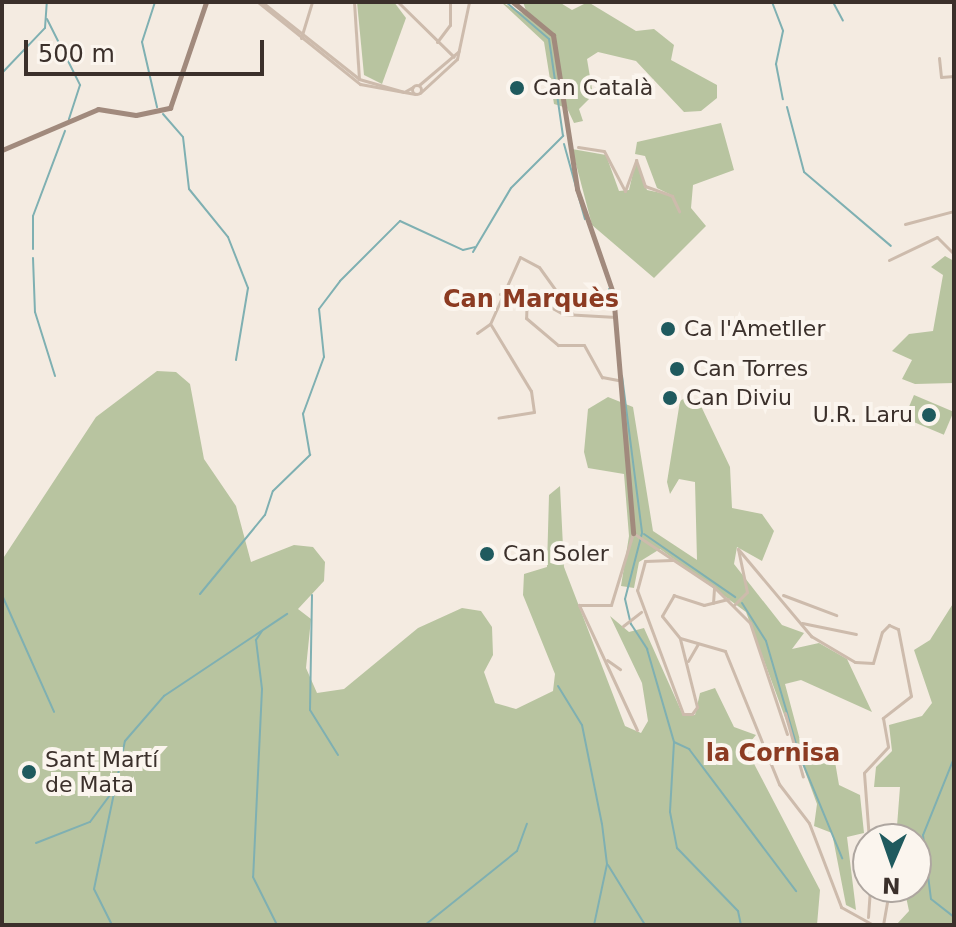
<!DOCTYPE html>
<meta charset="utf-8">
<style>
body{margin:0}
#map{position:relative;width:956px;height:927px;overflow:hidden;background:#f4ebe1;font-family:"DejaVu Sans",sans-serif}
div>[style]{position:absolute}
.green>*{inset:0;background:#b8c4a0;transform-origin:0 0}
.stream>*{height:2px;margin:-1px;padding:0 1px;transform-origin:1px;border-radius:1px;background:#7fb0b2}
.street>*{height:3px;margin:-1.5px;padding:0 1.5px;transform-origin:1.5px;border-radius:1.5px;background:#cdbbac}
.street>.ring{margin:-1.5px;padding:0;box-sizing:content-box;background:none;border:3px solid #cdbbac;border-radius:50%}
.secondary>*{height:5px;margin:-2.5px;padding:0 2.5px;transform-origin:2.5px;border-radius:2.5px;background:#a18a7d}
.dots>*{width:22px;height:22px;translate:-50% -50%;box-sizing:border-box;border:4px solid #fbf5ee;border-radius:50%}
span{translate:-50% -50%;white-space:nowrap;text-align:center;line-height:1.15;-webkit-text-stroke:8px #fbf5ee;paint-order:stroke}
.poi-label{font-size:22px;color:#3b302b}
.left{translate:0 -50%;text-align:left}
.right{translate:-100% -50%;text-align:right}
.neighbourhood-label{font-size:24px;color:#8c3b22;font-weight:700}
.frame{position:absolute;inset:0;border:4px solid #3b302b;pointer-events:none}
.north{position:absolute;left:852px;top:823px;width:80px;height:80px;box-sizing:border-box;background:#fbf5ee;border:2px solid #aea6a0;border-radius:50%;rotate:182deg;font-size:22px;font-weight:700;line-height:32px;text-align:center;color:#3b302b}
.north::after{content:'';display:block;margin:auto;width:28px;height:36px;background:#1f5a5e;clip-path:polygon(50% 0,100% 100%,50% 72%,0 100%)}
.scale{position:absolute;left:24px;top:40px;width:240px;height:36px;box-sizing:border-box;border:4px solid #3b302b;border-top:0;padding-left:10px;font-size:24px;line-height:28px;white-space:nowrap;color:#3b302b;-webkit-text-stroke:6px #fbf5ee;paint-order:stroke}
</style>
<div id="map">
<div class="green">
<div style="clip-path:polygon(357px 2px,394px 2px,406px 18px,382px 84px,364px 75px)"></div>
<div style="clip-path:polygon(501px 2px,528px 16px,523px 2px,559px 2px,572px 10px,588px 2px,636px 31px,654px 29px,674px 45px,671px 60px,717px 85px,717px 98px,701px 111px,684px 112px,636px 61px,598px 52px,587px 59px,593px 95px,579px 109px,583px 121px,574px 123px,567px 108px,554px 104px,544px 42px)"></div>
<div style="clip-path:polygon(721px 123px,734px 170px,693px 185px,691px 208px,706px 226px,654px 278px,592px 225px,572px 149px,606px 155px,619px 191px,629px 190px,636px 160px,647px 190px,671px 195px,657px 188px,645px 156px,635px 154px,637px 142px)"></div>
<div style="clip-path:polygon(945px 256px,954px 261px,954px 383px,915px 384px,902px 379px,912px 360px,892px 351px,909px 334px,933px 331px,943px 275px,931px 267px)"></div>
<div style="clip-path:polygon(157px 371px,176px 372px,190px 384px,204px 459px,236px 506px,251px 562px,294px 545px,313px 547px,325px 562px,324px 581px,298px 609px,311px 619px,306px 668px,317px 693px,344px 689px,418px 628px,462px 608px,481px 611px,492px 627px,493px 655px,484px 672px,495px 703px,516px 709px,553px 691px,555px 674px,523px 595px,524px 574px,547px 567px,549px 495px,560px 486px,564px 567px,625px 726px,641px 733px,648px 721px,642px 683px,610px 616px,629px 632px,644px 628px,683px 715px,695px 715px,700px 693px,715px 688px,734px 727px,756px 735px,746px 747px,751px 758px,820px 890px,817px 925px,2px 925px,2px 560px,96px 417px)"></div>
<div style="left:914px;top:395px;width:43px;height:25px;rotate:23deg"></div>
<div style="clip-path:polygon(608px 397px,633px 407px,653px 531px,697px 560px,695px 482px,679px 479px,670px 494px,667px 482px,680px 401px,688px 396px,701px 406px,730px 467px,732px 508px,762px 514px,774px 531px,762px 561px,737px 547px,734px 564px,782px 625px,804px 633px,792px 649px,819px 643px,847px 659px,872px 712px,801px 680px,785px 684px,801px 744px,834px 756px,839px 785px,860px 795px,864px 833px,847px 837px,856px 910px,846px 905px,832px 833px,814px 826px,817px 804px,746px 612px,660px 549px,639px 562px,634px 588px,621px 586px,629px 536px,624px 474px,588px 468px,584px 452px,588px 409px)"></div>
<div style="clip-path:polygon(954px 602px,954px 925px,896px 925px,909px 911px,904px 887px,916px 887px,916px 839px,896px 839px,900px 787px,874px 787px,876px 767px,892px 751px,889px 725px,922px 716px,932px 703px,914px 650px,930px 640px)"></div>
</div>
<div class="stream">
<div style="left:155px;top:2px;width:42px;rotate:108deg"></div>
<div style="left:142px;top:42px;width:67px;rotate:77deg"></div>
<div style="left:772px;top:2px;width:31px;rotate:69deg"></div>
<div style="left:783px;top:31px;width:34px;rotate:102deg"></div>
<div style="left:776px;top:64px;width:36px;rotate:79deg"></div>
<div style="left:833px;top:2px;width:21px;rotate:62deg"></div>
<div style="left:47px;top:19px;width:74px;rotate:63.4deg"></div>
<div style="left:80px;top:85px;width:36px;rotate:108deg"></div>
<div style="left:2px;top:73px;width:62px;rotate:-46.3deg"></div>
<div style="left:45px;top:28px;width:26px;rotate:-86deg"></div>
<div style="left:787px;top:107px;width:67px;rotate:75.3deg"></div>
<div style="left:804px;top:172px;width:114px;rotate:40.4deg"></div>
<div style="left:163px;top:114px;width:30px;rotate:49deg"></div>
<div style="left:183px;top:137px;width:52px;rotate:83.4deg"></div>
<div style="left:189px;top:189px;width:62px;rotate:50.9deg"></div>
<div style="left:228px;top:237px;width:55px;rotate:68.6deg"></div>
<div style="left:248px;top:288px;width:73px;rotate:99.5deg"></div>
<div style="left:564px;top:144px;width:78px;rotate:74.4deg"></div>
<div style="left:33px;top:249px;width:33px;rotate:-90deg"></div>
<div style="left:33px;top:216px;width:91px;rotate:-69.4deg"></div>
<div style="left:473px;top:252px;width:74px;rotate:-59.3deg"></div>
<div style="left:511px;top:188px;width:74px;rotate:-45deg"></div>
<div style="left:563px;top:136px;width:98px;rotate:-98.2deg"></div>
<div style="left:549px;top:39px;width:57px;rotate:-139.3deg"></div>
<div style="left:33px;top:258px;width:54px;rotate:87.9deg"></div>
<div style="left:35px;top:312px;width:67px;rotate:72.6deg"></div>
<div style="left:609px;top:289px;width:14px;rotate:82deg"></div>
<div style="left:622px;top:376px;width:158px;rotate:82.7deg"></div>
<div style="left:642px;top:533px;width:68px;rotate:104.4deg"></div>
<div style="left:625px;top:599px;width:26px;rotate:77deg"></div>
<div style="left:631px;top:624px;width:30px;rotate:57deg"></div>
<div style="left:647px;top:649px;width:97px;rotate:73.8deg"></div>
<div style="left:674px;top:742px;width:17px;rotate:25deg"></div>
<div style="left:689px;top:749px;width:178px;rotate:53deg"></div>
<div style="left:644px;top:534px;width:111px;rotate:34.7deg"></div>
<div style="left:200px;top:594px;width:102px;rotate:-50.6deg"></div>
<div style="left:265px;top:515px;width:25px;rotate:-72deg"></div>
<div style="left:273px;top:491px;width:52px;rotate:-44.2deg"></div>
<div style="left:310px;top:455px;width:42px;rotate:-99.7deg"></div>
<div style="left:303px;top:414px;width:61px;rotate:-69.8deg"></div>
<div style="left:324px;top:357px;width:48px;rotate:-95.9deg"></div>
<div style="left:319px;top:309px;width:35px;rotate:-53deg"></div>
<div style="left:340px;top:281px;width:85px;rotate:-45deg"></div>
<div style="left:400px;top:221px;width:69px;rotate:24.7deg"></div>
<div style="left:463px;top:250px;width:12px;rotate:-14deg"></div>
<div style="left:2px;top:595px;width:128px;rotate:66deg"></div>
<div style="left:312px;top:595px;width:115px;rotate:91deg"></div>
<div style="left:310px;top:710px;width:53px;rotate:58.1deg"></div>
<div style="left:742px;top:603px;width:45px;rotate:57.7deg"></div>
<div style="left:766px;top:641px;width:118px;rotate:73.7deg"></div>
<div style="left:799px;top:754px;width:113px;rotate:67.5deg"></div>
<div style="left:262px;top:631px;width:11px;rotate:124deg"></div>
<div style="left:256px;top:640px;width:49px;rotate:83deg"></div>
<div style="left:262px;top:689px;width:188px;rotate:92.7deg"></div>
<div style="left:253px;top:877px;width:54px;rotate:63.4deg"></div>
<div style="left:558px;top:686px;width:46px;rotate:58.4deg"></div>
<div style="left:582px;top:725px;width:101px;rotate:78.6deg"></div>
<div style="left:602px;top:824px;width:40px;rotate:82.9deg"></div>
<div style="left:607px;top:864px;width:62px;rotate:102deg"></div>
<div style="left:674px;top:742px;width:70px;rotate:93.3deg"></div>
<div style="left:670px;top:812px;width:37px;rotate:79deg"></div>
<div style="left:677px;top:848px;width:88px;rotate:45.9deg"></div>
<div style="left:738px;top:911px;width:14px;rotate:78deg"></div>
<div style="left:954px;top:758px;width:83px;rotate:111.9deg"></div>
<div style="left:923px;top:835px;width:64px;rotate:82.9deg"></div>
<div style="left:931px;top:899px;width:29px;rotate:38deg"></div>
<div style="left:36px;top:843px;width:58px;rotate:-21.3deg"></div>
<div style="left:90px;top:822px;width:44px;rotate:-53.4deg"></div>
<div style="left:608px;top:865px;width:70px;rotate:58.3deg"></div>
<div style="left:112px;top:925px;width:40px;rotate:-116.6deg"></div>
<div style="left:94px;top:889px;width:151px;rotate:-78.2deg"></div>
<div style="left:125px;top:741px;width:60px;rotate:-49.1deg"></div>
<div style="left:164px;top:696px;width:148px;rotate:-33.7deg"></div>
<div style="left:425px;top:925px;width:118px;rotate:-38.8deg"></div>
<div style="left:517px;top:851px;width:29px;rotate:-70deg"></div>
</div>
<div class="street">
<div style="left:258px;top:2px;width:131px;rotate:38.8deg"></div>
<div style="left:360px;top:84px;width:56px;rotate:10.3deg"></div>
<div style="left:262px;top:2px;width:124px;rotate:38.4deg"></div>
<div style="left:359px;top:79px;width:47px;rotate:16.1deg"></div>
<div style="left:404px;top:92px;width:10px;rotate:-29deg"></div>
<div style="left:354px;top:2px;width:77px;rotate:86.3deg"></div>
<div style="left:398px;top:2px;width:78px;rotate:44.5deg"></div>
<div style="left:301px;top:38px;width:38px;rotate:-73deg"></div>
<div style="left:437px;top:42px;width:21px;rotate:-53deg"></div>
<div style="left:450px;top:25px;width:23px;rotate:-90deg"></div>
<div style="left:939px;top:58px;width:19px;rotate:84deg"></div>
<div style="left:941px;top:77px;width:13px;rotate:-4deg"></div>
<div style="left:419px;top:85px;width:52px;rotate:-40.4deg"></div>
<div class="ring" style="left:412.5px;top:85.5px;width:6px;height:6px"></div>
<div style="left:420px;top:93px;width:50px;rotate:-42.6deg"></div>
<div style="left:457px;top:59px;width:58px;rotate:-78.1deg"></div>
<div style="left:578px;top:147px;width:26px;rotate:9deg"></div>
<div style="left:604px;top:151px;width:45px;rotate:62.3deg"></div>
<div style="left:625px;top:191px;width:33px;rotate:-70deg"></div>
<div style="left:636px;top:160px;width:28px;rotate:71deg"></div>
<div style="left:645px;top:186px;width:29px;rotate:20deg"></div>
<div style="left:672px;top:196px;width:17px;rotate:65deg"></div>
<div style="left:905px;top:224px;width:51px;rotate:-14.9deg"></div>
<div style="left:889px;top:260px;width:53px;rotate:-25.6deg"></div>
<div style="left:937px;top:237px;width:24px;rotate:45deg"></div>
<div style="left:527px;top:293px;width:25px;rotate:92deg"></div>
<div style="left:526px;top:318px;width:42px;rotate:40.2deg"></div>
<div style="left:558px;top:345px;width:26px"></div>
<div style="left:584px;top:345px;width:37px;rotate:61deg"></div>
<div style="left:602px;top:377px;width:16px;rotate:11deg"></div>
<div style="left:500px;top:294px;width:19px;rotate:-16deg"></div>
<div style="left:518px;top:289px;width:51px;rotate:29.1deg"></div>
<div style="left:563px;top:314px;width:53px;rotate:3.2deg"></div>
<div style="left:491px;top:325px;width:77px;rotate:58.8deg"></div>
<div style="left:531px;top:391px;width:21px;rotate:82deg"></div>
<div style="left:534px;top:412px;width:36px;rotate:171deg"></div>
<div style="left:477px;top:333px;width:16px;rotate:-35deg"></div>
<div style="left:490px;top:324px;width:73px;rotate:-65.9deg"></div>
<div style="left:520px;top:257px;width:21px;rotate:28deg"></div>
<div style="left:539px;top:267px;width:57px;rotate:54.3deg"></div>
<div style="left:672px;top:560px;width:27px;rotate:178deg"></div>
<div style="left:645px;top:561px;width:30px;rotate:105deg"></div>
<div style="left:637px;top:590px;width:132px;rotate:69.6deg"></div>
<div style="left:683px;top:714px;width:9px"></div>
<div style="left:692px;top:714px;width:9px;rotate:-54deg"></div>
<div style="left:697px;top:707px;width:70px;rotate:-104deg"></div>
<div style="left:783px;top:595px;width:57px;rotate:20.7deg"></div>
<div style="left:728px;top:599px;width:25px;rotate:166deg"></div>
<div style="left:704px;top:605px;width:32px;rotate:-162deg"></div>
<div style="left:674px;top:595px;width:24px;rotate:120deg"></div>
<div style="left:662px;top:616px;width:28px;rotate:51deg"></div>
<div style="left:680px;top:638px;width:47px;rotate:16.1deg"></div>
<div style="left:725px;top:651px;width:144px;rotate:67.9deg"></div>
<div style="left:779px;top:784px;width:49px;rotate:52.4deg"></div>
<div style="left:809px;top:823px;width:90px;rotate:69.1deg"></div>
<div style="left:841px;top:907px;width:37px;rotate:29deg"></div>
<div style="left:713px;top:603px;width:15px;rotate:-86deg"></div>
<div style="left:734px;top:605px;width:18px;rotate:-45deg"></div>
<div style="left:747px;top:592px;width:44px;rotate:-101.8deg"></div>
<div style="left:738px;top:549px;width:114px;rotate:50deg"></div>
<div style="left:811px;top:636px;width:51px;rotate:30.6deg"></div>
<div style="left:855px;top:662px;width:18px;rotate:3deg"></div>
<div style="left:873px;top:663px;width:32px;rotate:-74deg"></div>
<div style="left:882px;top:632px;width:10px;rotate:-45deg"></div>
<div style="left:889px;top:625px;width:10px;rotate:24deg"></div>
<div style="left:898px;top:629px;width:68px;rotate:79deg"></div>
<div style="left:911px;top:696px;width:36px;rotate:142deg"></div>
<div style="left:883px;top:718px;width:29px;rotate:80deg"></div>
<div style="left:888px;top:747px;width:35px;rotate:133deg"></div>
<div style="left:864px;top:773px;width:66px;rotate:85.7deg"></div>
<div style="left:802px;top:623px;width:55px;rotate:11.5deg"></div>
<div style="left:623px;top:626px;width:23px;rotate:-38deg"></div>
<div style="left:607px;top:660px;width:16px;rotate:35deg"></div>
<div style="left:688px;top:661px;width:20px;rotate:-60deg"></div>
<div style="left:785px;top:713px;width:66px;rotate:74.3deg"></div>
<div style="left:637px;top:730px;width:138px;rotate:-114.9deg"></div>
<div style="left:579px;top:605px;width:32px"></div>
<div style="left:611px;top:605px;width:75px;rotate:-73deg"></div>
<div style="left:633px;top:533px;width:97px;rotate:33.7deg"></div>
<div style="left:714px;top:587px;width:51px;rotate:45deg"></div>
<div style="left:750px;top:623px;width:117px;rotate:71.6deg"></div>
<div style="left:868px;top:917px;width:30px;rotate:-86deg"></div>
<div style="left:883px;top:925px;width:39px;rotate:-80deg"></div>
</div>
<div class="secondary">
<div style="left:513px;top:2px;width:52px;rotate:39.5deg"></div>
<div style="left:553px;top:35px;width:156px;rotate:81.1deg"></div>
<div style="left:577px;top:189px;width:110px;rotate:70.9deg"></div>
<div style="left:613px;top:293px;width:241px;rotate:85.2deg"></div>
<div style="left:2px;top:150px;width:104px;rotate:-23.1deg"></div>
<div style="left:98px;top:109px;width:38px;rotate:9deg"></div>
<div style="left:136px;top:115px;width:35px;rotate:-12deg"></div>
<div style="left:170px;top:108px;width:112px;rotate:-71.2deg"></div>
</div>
<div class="dots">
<div style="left:517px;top:88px;background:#1f5a5e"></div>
<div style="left:668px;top:329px;background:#1f5a5e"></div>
<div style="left:677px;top:369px;background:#1f5a5e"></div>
<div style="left:670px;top:398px;background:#1f5a5e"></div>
<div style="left:929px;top:415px;background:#1f5a5e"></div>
<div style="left:487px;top:554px;background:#1f5a5e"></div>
<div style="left:29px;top:772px;background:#1f5a5e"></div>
</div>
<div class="poi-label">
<span class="left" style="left:533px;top:88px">Can Català</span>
<span class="left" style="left:684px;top:329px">Ca l'Ametller</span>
<span class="left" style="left:693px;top:369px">Can Torres</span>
<span class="left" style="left:686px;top:398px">Can Diviu</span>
<span class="right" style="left:913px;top:415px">U.R. Laru</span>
<span class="left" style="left:503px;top:554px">Can Soler</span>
<span class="left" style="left:45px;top:772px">Sant Martí<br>de Mata</span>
</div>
<div class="neighbourhood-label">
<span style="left:531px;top:300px">Can Marquès</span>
<span style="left:773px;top:754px">la Cornisa</span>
</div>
<div class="frame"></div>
<div class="north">N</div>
<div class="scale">500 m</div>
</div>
